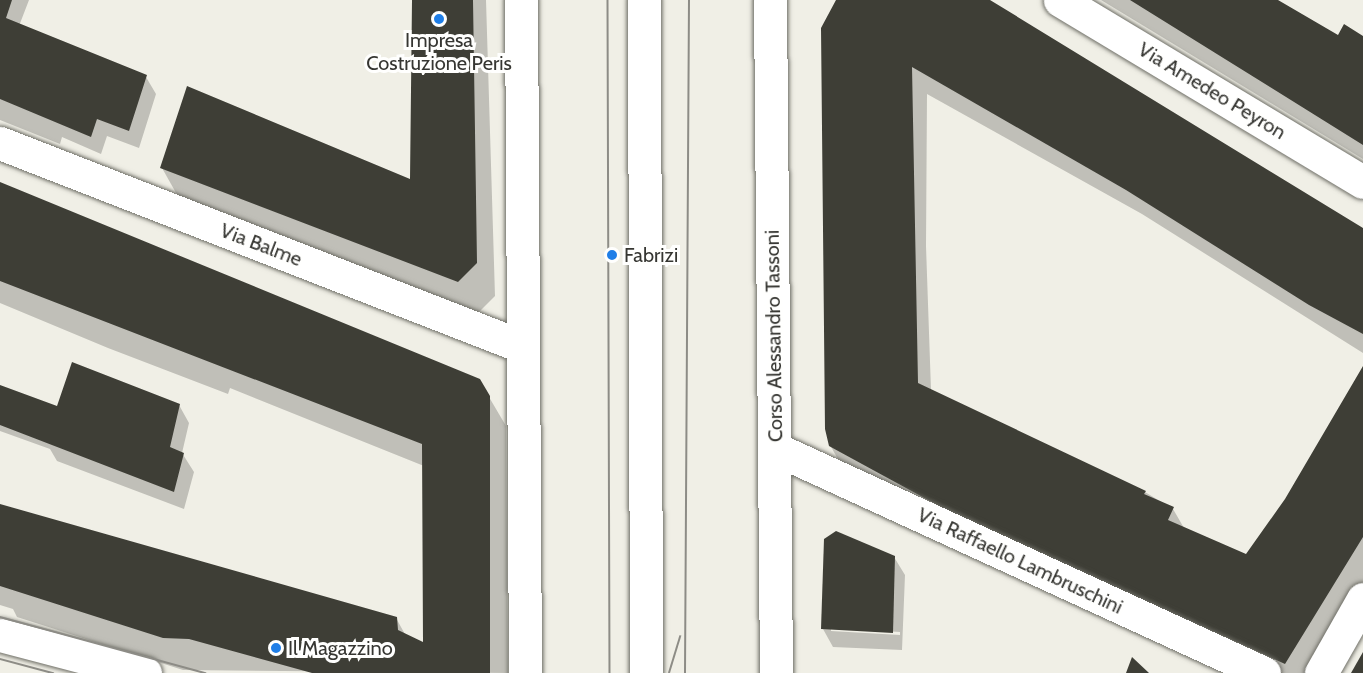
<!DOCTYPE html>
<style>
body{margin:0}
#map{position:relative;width:1363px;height:673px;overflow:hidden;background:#f0efe6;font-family:Cabin,sans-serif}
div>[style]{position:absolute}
.shadow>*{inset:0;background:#0003}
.building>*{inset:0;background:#3e3e36}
.roads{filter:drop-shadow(0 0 2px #6e6e66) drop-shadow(0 0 2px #6e6e66)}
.street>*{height:33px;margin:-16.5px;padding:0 16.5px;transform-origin:16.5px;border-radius:16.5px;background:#fff}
.secondary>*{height:33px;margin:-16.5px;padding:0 16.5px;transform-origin:16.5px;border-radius:16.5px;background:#fff}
.tram>*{height:1.5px;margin:-0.75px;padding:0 0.75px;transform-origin:0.75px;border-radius:0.75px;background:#8d8c86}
.dots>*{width:16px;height:16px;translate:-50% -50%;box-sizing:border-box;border:3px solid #fffffe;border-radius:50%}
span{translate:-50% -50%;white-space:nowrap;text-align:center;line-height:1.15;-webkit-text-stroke:6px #fffffe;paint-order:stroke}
.poi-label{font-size:20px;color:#363632}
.left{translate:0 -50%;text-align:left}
.street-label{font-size:20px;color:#363632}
</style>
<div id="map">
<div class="shadow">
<div style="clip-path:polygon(0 0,29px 0,19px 26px,146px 77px,156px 94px,139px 148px,107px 136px,101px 154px,62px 137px,60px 144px,0 120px)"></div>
<div style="clip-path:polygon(413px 0,486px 0,495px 296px,477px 314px,180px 200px,162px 168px,411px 181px)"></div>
<div style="clip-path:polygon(838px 0,987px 0,1363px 230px,1363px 353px,1142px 214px,927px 94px,926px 246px,931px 390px,1145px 492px,1173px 509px,1184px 528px,1246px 556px,1286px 500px,1363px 369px,1363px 583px,1307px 673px,1267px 673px,844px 470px,830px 445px)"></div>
<div style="clip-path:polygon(1101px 0,1275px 0,1338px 37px,1363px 38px,1363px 159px)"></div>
<div style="clip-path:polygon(0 183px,479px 380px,506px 426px,508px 673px,183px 670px,17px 617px,13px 609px,0 605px,0 506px,396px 618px,406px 636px,425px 644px,424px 466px,230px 388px,228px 394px,108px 348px,0 303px)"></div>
<div style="clip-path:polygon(0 387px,56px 407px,179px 405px,189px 423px,182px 453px,194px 472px,184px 509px,57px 461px,50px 449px,0 431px)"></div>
<div style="clip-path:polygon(evenodd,894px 557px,905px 575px,902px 650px,833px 647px,823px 629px,894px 557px,831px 628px,900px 632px,900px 635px,831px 631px,831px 628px)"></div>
</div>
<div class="building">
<div style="clip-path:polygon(0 0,12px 0,6px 18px,147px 75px,129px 131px,97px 119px,91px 137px,0 99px)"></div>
<div style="clip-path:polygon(412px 0,473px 0,477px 263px,458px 282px,160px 168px,187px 86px,410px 179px)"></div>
<div style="clip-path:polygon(836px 0,990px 0,1363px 228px,1363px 334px,1309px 305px,1126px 190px,912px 67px,918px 383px,1146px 491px,1144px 494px,1174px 507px,1168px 520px,1246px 554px,1285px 499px,1363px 366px,1363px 537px,1285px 664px,961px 518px,829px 446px,825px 429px,821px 28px)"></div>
<div style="clip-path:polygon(1130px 0,1278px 0,1338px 35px,1344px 24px,1363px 36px,1363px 145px)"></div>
<div style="clip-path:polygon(0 182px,480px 379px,490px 396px,490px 673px,312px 673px,189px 639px,163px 638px,0 586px,0 504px,397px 617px,398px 630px,423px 642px,422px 444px,0 281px)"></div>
<div style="clip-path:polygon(72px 362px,180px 404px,170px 447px,184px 453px,174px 492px,0 425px,0 385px,57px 406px)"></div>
<div style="clip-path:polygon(836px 531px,895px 556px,893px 633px,821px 629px,824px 539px)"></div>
<div style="clip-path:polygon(1363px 652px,1363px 673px,1351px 673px)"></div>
<div style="clip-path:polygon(1132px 657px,1149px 673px,1126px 673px)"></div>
</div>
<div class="roads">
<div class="street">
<div style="left:521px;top:0;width:673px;rotate:89.66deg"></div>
<div style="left:770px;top:0;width:673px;rotate:89.49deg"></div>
<div style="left:1060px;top:0;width:353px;rotate:31deg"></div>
<div style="left:0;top:143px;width:559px;rotate:21.29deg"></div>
<div style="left:776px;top:449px;width:537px;rotate:24.66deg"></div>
<div style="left:0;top:635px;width:150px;rotate:14.7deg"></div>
<div style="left:1321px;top:673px;width:85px;rotate:-60.4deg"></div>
</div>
<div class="secondary">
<div style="left:644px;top:0;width:673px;rotate:89.83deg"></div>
</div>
</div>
<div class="tram">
<div style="left:608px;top:0;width:673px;rotate:89.83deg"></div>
<div style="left:0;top:617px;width:213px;rotate:15.3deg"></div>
<div style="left:0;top:659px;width:55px;rotate:14.8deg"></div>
<div style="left:669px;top:673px;width:38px;rotate:-73deg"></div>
<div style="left:685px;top:673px;width:673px;rotate:-89.66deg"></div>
</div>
<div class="dots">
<div style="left:439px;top:19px;background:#1f7ee7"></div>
<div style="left:612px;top:255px;background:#1f7ee7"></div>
<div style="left:276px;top:648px;background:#1f7ee7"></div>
</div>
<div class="poi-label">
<span style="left:439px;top:52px">Impresa<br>Costruzione Peris</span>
<span class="left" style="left:624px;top:255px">Fabrizi</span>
<span class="left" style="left:288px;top:648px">Il Magazzino</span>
</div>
<div class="street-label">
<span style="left:1212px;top:91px;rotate:31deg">Via Amedeo Peyron</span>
<span style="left:261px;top:245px;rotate:21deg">Via Balme</span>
<span style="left:774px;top:336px;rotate:-91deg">Corso Alessandro Tassoni</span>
<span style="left:1020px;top:561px;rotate:25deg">Via Raffaello Lambruschini</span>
</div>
</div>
